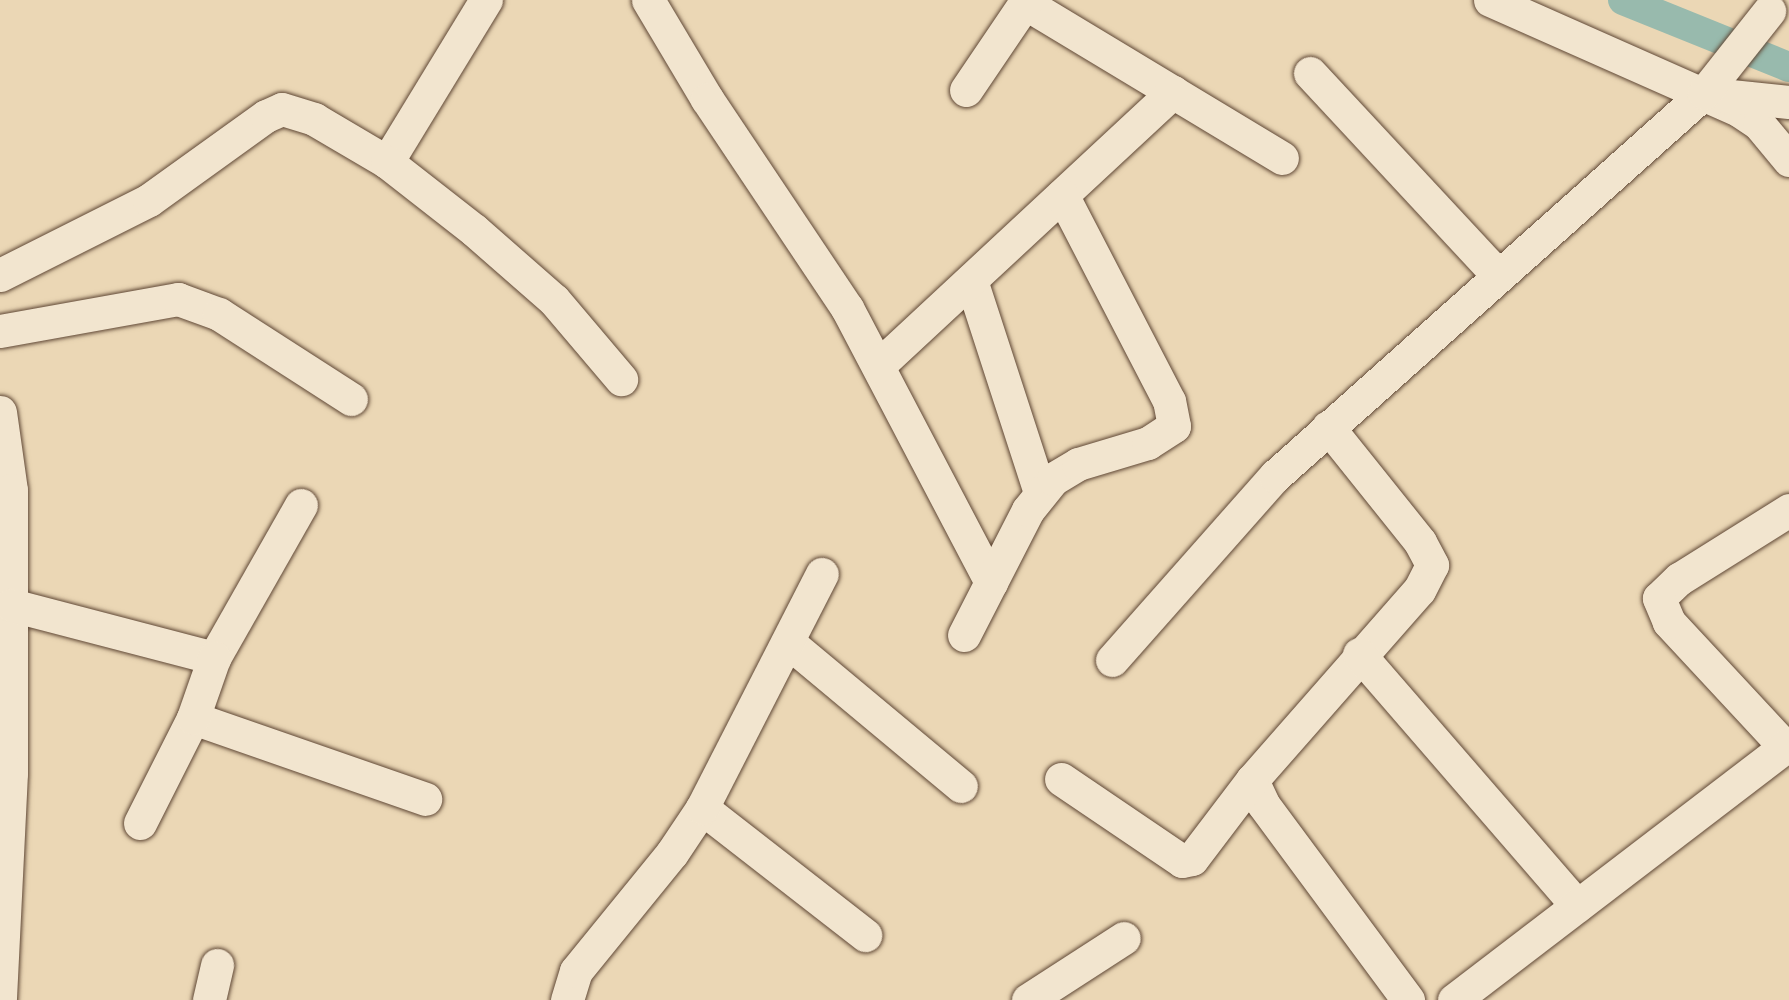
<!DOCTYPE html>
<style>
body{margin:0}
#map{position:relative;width:1789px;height:1000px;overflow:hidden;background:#ebd7b5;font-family:Alegreya,serif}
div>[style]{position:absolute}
.canal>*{height:30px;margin:-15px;padding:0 15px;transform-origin:15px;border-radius:15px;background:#98baad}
.roads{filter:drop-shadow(0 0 2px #5f4735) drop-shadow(0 0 2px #5f4735)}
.minor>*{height:33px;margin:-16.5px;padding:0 16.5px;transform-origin:16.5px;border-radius:16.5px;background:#f2e5cf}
span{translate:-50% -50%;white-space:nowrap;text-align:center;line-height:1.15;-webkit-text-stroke:4.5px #f2e5cf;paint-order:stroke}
</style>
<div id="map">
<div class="canal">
<div style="left:1623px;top:0;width:179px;rotate:22deg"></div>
</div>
<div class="roads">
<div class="minor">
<div style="left:648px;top:0;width:115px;rotate:59.2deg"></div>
<div style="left:707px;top:99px;width:252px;rotate:56.2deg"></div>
<div style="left:847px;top:308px;width:310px;rotate:62.3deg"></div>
<div style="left:1490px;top:0;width:274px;rotate:23.9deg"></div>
<div style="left:1740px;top:111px;width:23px;rotate:34deg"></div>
<div style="left:1759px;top:124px;width:47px;rotate:50.2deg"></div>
<div style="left:1025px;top:3px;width:300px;rotate:31.1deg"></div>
<div style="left:1310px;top:73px;width:276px;rotate:47.1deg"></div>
<div style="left:966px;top:90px;width:109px;rotate:-55.9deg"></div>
<div style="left:1721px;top:95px;width:68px;rotate:5.9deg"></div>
<div style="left:387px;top:162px;width:190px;rotate:-58.6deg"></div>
<div style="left:0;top:275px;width:167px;rotate:-26.7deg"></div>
<div style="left:149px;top:200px;width:144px;rotate:-35.7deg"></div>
<div style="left:266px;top:116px;width:17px;rotate:-24deg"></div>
<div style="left:282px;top:109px;width:34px;rotate:17deg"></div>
<div style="left:314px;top:119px;width:85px;rotate:30.5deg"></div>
<div style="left:387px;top:162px;width:110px;rotate:38deg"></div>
<div style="left:474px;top:230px;width:106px;rotate:41.2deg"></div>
<div style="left:554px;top:300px;width:104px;rotate:49.7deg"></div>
<div style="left:971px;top:280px;width:223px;rotate:72deg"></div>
<div style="left:0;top:331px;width:181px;rotate:-10.2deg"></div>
<div style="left:178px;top:299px;width:44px;rotate:20.1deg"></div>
<div style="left:219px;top:314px;width:157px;rotate:32.8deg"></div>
<div style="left:878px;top:366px;width:403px;rotate:-42.9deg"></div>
<div style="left:0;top:412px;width:79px;rotate:82deg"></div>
<div style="left:11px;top:490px;width:283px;rotate:90deg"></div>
<div style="left:11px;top:773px;width:227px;rotate:92.8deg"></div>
<div style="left:1328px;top:427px;width:147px;rotate:51.3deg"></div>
<div style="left:1420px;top:542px;width:26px;rotate:62deg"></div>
<div style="left:1432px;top:565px;width:28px;rotate:117deg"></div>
<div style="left:1419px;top:590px;width:253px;rotate:131.3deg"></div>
<div style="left:1252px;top:780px;width:26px;rotate:65deg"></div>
<div style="left:1263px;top:804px;width:244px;rotate:53.5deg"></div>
<div style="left:11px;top:605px;width:210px;rotate:14.6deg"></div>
<div style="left:214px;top:658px;width:176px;rotate:-60.4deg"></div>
<div style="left:964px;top:635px;width:140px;rotate:-62.9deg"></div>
<div style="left:1028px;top:510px;width:40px;rotate:-51deg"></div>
<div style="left:1053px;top:479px;width:29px;rotate:-31deg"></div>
<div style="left:1078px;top:464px;width:73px;rotate:-16.7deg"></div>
<div style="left:1148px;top:443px;width:31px;rotate:-33deg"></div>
<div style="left:1174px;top:426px;width:25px;rotate:-101deg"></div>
<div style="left:1169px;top:401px;width:232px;rotate:-117.4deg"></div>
<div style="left:788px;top:642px;width:225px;rotate:39.8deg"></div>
<div style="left:1359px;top:654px;width:333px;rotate:49.1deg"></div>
<div style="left:1112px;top:660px;width:246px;rotate:-48.5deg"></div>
<div style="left:1275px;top:476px;width:575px;rotate:-41.76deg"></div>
<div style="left:1704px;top:93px;width:105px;rotate:-51.6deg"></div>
<div style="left:193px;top:718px;width:246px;rotate:19.2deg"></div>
<div style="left:1785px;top:747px;width:171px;rotate:-132.9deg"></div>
<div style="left:1669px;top:622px;width:26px;rotate:-113deg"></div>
<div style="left:1659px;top:598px;width:28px;rotate:-44deg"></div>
<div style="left:1679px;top:579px;width:130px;rotate:-32.1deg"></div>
<div style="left:1061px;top:779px;width:146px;rotate:34.1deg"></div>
<div style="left:1182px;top:861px;width:10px;rotate:-11deg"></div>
<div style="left:1192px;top:859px;width:99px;rotate:-52.8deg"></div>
<div style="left:702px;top:808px;width:207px;rotate:37.9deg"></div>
<div style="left:140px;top:823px;width:118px;rotate:-63.2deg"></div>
<div style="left:193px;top:718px;width:64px;rotate:-70.7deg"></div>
<div style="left:209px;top:1000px;width:36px;rotate:-77deg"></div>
<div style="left:567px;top:1000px;width:30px;rotate:-73deg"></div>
<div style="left:576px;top:971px;width:152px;rotate:-50.9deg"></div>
<div style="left:672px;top:853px;width:54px;rotate:-56.3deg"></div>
<div style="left:702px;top:808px;width:263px;rotate:-62.9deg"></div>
<div style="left:1028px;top:1000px;width:114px;rotate:-32.9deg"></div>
<div style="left:1454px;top:1000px;width:422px;rotate:-37.4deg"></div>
</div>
</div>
</div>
